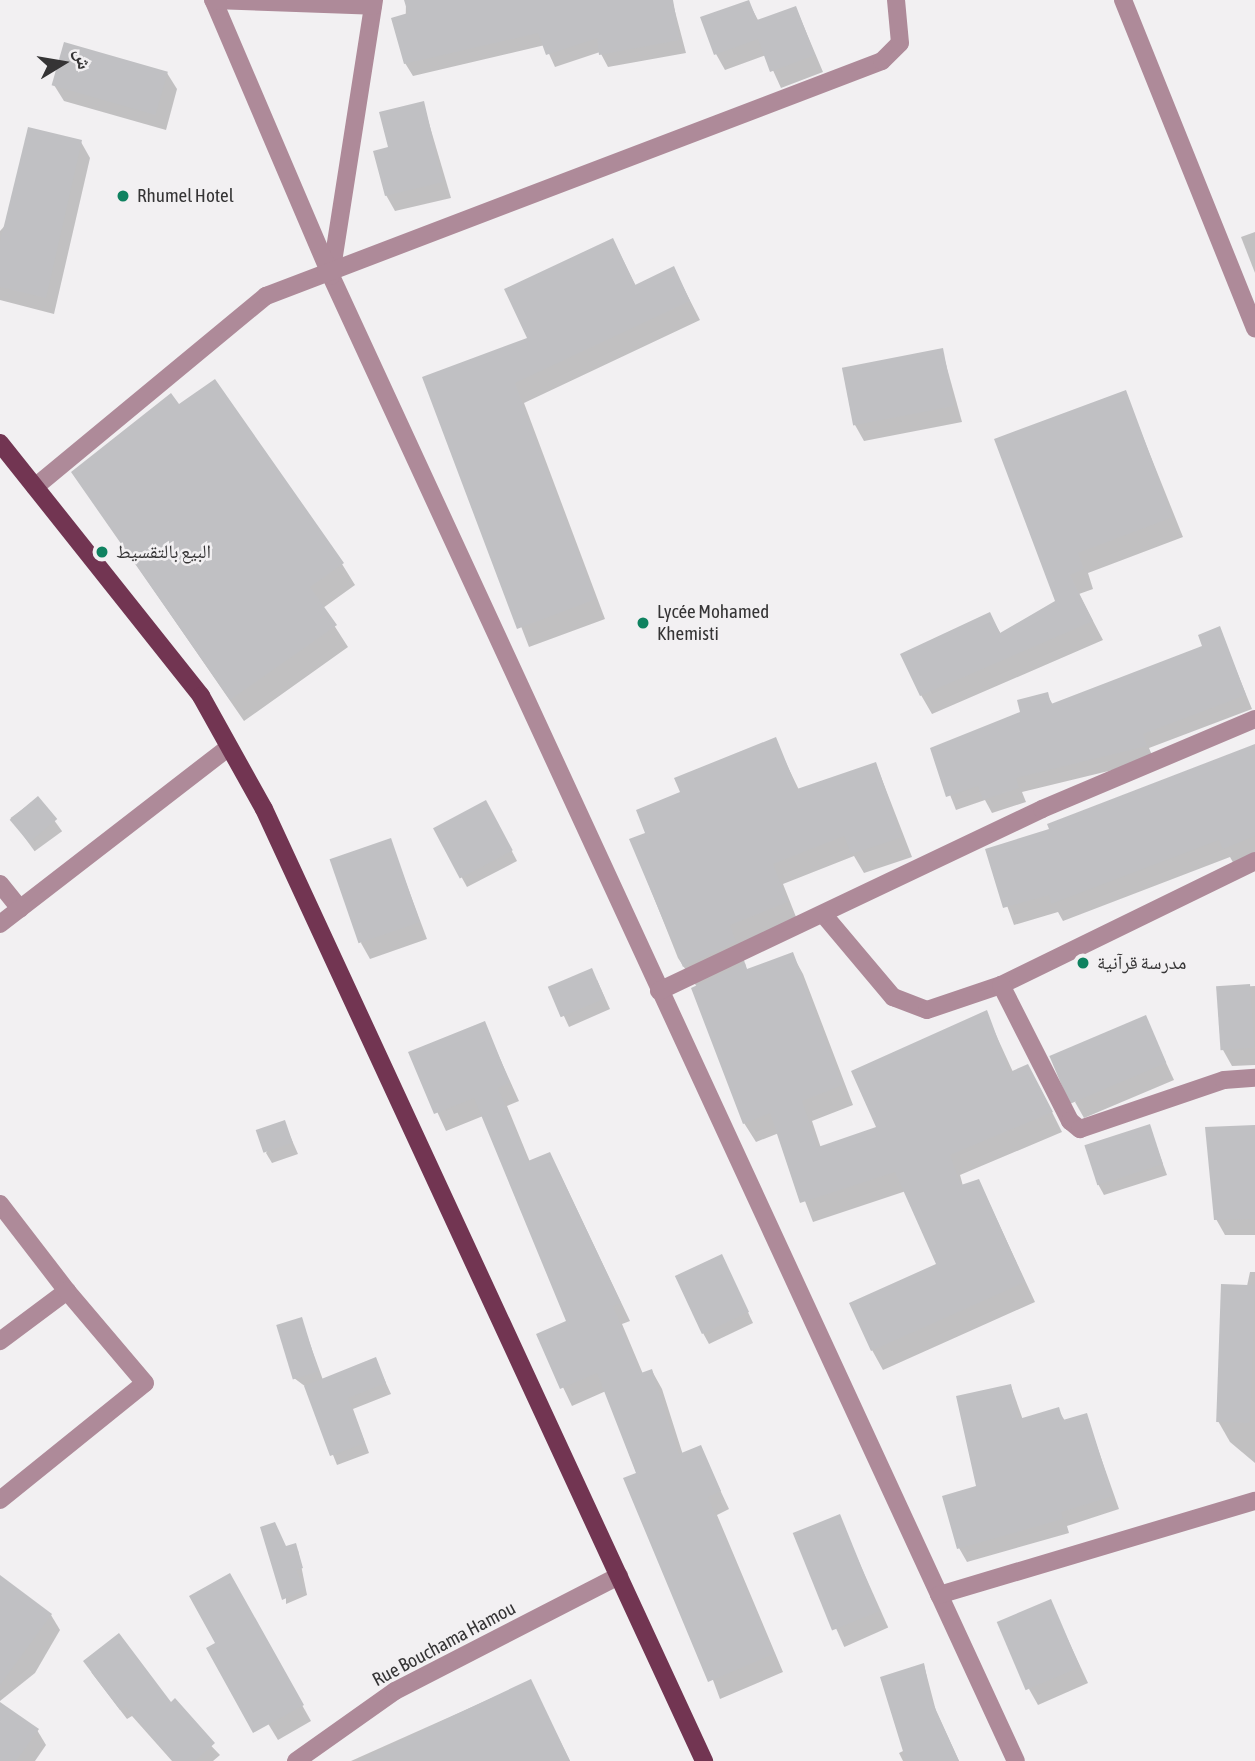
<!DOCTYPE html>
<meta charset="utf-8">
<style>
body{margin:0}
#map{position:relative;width:1255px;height:1761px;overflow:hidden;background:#f2f0f2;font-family:"Asap Condensed","Noto Naskh Arabic",sans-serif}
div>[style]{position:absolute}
.shadow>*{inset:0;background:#0003;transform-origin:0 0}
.building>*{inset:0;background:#c0c0c3;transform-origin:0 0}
.minor>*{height:18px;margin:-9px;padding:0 9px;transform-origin:9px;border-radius:9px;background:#ae8a99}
.major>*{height:18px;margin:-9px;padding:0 9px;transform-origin:9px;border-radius:9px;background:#723552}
.dots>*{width:19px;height:19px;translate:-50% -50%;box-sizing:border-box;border:4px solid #f2f0f2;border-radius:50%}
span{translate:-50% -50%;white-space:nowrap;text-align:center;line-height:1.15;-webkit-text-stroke:5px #f2f0f2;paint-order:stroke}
.poi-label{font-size:19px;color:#353435}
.left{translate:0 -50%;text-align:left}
.street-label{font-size:19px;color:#353435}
.north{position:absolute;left:28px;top:28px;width:70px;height:70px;-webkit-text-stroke:5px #f2f0f2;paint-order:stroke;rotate:79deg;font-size:19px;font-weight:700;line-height:28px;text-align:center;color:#353435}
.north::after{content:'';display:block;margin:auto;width:24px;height:32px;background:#353435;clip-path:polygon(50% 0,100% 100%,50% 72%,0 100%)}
</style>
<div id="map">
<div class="shadow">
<div style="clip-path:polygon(406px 0,672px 0,686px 53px,608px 67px,600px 52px,555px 67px,545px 45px,413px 76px,405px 63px)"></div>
<div style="clip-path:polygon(748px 1px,759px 22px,796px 8px,823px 72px,781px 88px,766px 55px,725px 70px,716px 54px)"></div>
<div style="clip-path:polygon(167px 73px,177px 89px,166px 130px,64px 101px,54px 85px)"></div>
<div style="clip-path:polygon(423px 103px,451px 198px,395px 211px,386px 195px,390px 149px)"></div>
<div style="clip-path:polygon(81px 142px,90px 158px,54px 314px,0 300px,0 231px)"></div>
<div style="clip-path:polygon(1255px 232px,1255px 273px,1241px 237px)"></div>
<div style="clip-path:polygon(613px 240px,636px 286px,674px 269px,700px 320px,524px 403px,605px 619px,529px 647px,425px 378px,529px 339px)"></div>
<div style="clip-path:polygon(942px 350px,962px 422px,864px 441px,855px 425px)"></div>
<div style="clip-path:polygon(1125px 392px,1183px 537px,1088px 573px,1093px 589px,1079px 594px,1103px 640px,932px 714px,921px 695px,989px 614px,1001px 634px,1057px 601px)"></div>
<div style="clip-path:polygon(179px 407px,342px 564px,355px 585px,323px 608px,348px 647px,244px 721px,73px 473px)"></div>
<div style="clip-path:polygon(1219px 628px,1252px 709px,1149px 748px,1154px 760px,1022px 792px,1026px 802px,992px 813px,985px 800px,956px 810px,932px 749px,1022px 713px,1047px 694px,1053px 705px,1204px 647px)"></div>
<div style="clip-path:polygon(775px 740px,799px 790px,876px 764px,912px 857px,864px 873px,854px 856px,783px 884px,798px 922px,740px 945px,747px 971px,792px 954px,803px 974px,853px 1105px,812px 1121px,821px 1148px,878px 1128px,986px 1013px,1013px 1072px,1039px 1086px,1062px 1132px,960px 1175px,963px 1186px,979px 1181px,1035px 1302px,883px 1370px,872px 1350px,939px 1265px,906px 1191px,813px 1222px,779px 1133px,756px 1142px,744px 1123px,697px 987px,678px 958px,631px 840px,648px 834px,682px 793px)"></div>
<div style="clip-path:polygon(1255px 746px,1255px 858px,1235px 866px,1230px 857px,1063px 921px,1058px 912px,1014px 925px,987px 850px,1051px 830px)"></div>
<div style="left:38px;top:798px;width:41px;height:34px;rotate:54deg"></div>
<div style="clip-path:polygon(492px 813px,517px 861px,467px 887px,435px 829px)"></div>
<div style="clip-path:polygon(390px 840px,427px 939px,370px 959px,361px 943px)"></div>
<div style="clip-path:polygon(597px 980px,610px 1009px,569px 1027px,551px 988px)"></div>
<div style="clip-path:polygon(1255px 986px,1255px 1065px,1232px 1066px,1223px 1050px,1218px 988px)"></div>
<div style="clip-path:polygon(1145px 1017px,1174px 1080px,1084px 1118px,1075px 1102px)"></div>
<div style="clip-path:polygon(484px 1023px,519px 1101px,507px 1106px,530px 1162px,549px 1154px,559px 1172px,630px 1321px,622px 1324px,643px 1374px,652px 1371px,662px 1389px,683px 1455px,700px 1447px,729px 1509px,717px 1515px,783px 1672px,720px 1699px,606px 1391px,572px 1406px,538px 1335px,568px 1322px,483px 1116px,446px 1131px,410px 1053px)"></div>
<div style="clip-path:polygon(284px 1122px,298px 1154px,272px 1163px,266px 1153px)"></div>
<div style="clip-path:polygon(1149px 1126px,1167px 1175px,1104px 1195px,1098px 1184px)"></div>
<div style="clip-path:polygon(1255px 1127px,1255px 1235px,1225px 1235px,1216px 1219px)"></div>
<div style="clip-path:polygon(727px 1267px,753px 1323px,709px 1344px,703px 1333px)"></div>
<div style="clip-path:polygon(1250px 1272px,1255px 1272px,1255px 1463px,1230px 1442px,1218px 1421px)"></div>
<div style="clip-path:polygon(301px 1319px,323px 1380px,375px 1359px,391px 1394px,353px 1409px,369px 1453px,337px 1465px,306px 1387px,294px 1378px)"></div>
<div style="clip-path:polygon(1011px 1386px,1023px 1420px,1058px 1409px,1065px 1421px,1086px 1415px,1119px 1509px,1067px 1526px,1069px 1533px,967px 1562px,959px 1548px)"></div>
<div style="left:839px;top:1517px;width:121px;height:48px;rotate:66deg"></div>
<div style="clip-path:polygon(286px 1548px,298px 1550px,307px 1595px,286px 1604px)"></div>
<div style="clip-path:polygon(229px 1575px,311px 1721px,278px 1740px,201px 1613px)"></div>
<div style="clip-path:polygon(0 1585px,51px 1615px,60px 1630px,35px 1673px,0 1701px)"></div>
<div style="clip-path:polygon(1050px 1601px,1088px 1683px,1038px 1705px,1029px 1689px)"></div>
<div style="clip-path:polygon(924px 1665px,936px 1711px,959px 1761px,903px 1761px,899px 1753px,905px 1750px)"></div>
<div style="clip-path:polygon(91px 1672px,171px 1704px,220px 1755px,213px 1761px,172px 1761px,132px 1716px,127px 1719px)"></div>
<div style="clip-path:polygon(530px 1681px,570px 1761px,351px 1761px)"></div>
<div style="clip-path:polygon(0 1704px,37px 1730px,46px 1745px,35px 1761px,0 1761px)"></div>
</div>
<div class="building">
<div style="clip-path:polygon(404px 0,673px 0,680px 40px,599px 55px,597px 38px,546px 55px,538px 33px,404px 64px,391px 18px,408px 13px)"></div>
<div style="clip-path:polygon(749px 0,757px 20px,796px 6px,815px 55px,770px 72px,758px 39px,714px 55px,700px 17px)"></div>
<div style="left:64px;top:42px;width:108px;height:45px;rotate:16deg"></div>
<div style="clip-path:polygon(424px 101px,443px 182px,385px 196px,373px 151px,388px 147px,379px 112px)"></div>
<div style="clip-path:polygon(28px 127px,82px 140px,46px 298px,0 287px,0 242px)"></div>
<div style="clip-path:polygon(613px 238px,635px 285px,674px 266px,690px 301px,515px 383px,596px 599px,517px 629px,422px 377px,527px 338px,504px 289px)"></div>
<div style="left:943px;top:348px;width:59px;height:103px;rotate:79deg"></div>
<div style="clip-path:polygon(215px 379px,344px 563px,310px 587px,337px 625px,230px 700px,71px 472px,171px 393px,179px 404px)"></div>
<div style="clip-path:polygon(1126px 390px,1173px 517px,1078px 553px,1084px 569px,1070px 575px,1093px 621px,920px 696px,900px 654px,990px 612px,1000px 633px,1055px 601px,994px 439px)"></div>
<div style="clip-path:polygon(1220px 626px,1246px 695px,1143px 734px,1147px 746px,1016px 778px,1019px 788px,983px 800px,978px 786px,946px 797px,930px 748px,1020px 712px,1017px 700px,1048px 692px,1051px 704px,1202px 646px,1198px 635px)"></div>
<div style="clip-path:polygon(776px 737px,797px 789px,876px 762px,902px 837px,851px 854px,844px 836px,773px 864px,788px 902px,730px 925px,736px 942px,683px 967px,629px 839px,645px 833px,636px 810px,680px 792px,674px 778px)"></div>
<div style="clip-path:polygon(1255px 744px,1255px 836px,1223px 849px,1219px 840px,1051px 904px,1049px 895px,1003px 908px,985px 849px,1049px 829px,1047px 824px)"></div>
<div style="left:38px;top:796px;width:30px;height:37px;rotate:50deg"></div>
<div style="left:486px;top:800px;width:57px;height:60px;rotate:62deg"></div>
<div style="left:391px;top:838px;width:89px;height:65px;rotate:71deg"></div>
<div style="clip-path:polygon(793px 952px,843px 1085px,802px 1101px,818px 1147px,876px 1127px,851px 1071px,987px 1010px,1010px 1072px,1028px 1064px,1053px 1112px,950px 1155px,961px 1185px,979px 1179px,1025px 1282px,871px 1351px,849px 1303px,936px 1264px,895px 1172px,800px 1203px,770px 1113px,743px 1124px,691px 988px,745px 963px,747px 969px)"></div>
<div style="left:592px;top:968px;width:33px;height:48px;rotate:67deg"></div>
<div style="left:1250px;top:984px;width:64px;height:34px;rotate:86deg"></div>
<div style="left:1146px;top:1015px;width:52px;height:105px;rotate:67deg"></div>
<div style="clip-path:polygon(485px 1021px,510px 1083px,498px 1088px,528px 1161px,550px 1152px,621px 1303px,613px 1306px,641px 1373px,652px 1369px,679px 1454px,701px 1445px,721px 1491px,708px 1497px,774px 1654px,708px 1682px,623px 1478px,636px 1473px,597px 1373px,560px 1389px,536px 1334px,566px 1321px,474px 1098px,434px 1114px,408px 1052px)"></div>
<div style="left:285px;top:1120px;width:24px;height:31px;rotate:71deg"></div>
<div style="left:1150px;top:1124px;width:42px;height:69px;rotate:72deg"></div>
<div style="clip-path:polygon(1255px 1125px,1255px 1219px,1214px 1220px,1205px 1127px)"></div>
<div style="left:722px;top:1254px;width:64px;height:52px;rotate:65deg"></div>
<div style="left:1221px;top:1284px;width:34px;height:138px;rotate:2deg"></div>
<div style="left:302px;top:1317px;width:57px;height:27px;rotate:73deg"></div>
<div style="clip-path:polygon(376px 1357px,386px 1383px,348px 1398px,365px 1443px,330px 1456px,304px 1386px)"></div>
<div style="clip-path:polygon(1011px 1384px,1019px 1419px,1059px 1407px,1063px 1420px,1087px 1413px,1113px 1496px,1061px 1512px,1063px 1519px,957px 1549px,942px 1496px,976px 1486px,956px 1396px)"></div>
<div style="left:840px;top:1514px;width:105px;height:51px;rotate:68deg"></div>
<div style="clip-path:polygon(275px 1522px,286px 1546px,296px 1543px,303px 1568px,296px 1570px,305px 1590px,282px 1600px,260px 1527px)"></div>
<div style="clip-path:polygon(230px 1573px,304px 1705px,253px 1733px,206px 1648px,215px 1643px,189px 1596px)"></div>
<div style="clip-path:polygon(0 1575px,52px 1614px,0 1685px)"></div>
<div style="left:1051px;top:1599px;width:74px;height:59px;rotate:67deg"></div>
<div style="clip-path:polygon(119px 1633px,171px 1702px,175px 1698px,215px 1743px,195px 1761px,173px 1761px,125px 1706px,120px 1710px,83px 1661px)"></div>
<div style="clip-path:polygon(924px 1663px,931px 1699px,959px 1761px,906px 1761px,880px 1677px)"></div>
<div style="clip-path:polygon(531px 1679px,570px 1761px,357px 1761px)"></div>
<div style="clip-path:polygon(0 1702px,39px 1729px,16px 1761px,0 1761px)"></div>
</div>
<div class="minor">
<div style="left:374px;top:0;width:279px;rotate:98.9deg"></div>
<div style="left:331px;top:276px;width:1635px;rotate:65.24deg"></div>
<div style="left:1123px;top:0;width:354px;rotate:68.1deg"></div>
<div style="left:331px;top:276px;width:300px;rotate:-113.1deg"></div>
<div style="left:213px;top:0;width:160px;rotate:2.1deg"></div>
<div style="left:35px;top:487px;width:300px;rotate:-39.6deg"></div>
<div style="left:266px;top:296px;width:659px;rotate:-20.88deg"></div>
<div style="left:882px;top:61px;width:25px;rotate:-45deg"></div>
<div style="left:900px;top:43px;width:43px;rotate:-95.3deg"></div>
<div style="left:0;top:884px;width:32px;rotate:51deg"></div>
<div style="left:823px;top:914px;width:109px;rotate:49.9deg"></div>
<div style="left:893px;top:997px;width:36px;rotate:21deg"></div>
<div style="left:927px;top:1010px;width:78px;rotate:-18.7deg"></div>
<div style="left:1001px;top:985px;width:283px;rotate:-26deg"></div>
<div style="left:0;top:924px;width:289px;rotate:-37.7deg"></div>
<div style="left:1001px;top:985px;width:153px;rotate:63.1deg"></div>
<div style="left:1070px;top:1121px;width:13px;rotate:39deg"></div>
<div style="left:1080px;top:1129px;width:152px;rotate:-18.8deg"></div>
<div style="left:1224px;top:1080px;width:31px;rotate:-4deg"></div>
<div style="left:659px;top:991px;width:424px;rotate:-25.4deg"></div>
<div style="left:1042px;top:809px;width:231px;rotate:-22.9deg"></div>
<div style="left:0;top:1204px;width:110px;rotate:52.4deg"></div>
<div style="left:67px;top:1291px;width:84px;rotate:143.3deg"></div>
<div style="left:0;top:1500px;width:186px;rotate:-38.9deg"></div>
<div style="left:145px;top:1383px;width:121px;rotate:-130.3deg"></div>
<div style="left:939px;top:1595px;width:330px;rotate:-16.6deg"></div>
<div style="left:296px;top:1761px;width:121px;rotate:-35.3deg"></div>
<div style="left:395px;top:1691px;width:252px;rotate:-27.2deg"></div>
</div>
<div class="major">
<div style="left:0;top:443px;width:323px;rotate:51.5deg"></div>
<div style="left:201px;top:696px;width:129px;rotate:60.9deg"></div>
<div style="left:264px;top:809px;width:1049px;rotate:65.19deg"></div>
</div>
<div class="dots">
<div style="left:123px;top:196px;background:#0f8260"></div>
<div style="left:102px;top:552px;background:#0f8260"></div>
<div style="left:643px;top:623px;background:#0f8260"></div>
<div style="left:1083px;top:963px;background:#0f8260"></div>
</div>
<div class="poi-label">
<span class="left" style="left:137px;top:196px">Rhumel Hotel</span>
<span class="left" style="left:116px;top:552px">البيع بالتقسيط</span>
<span class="left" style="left:657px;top:623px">Lycée Mohamed<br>Khemisti</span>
<span class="left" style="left:1097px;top:963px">مدرسة قرآنية</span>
</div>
<div class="street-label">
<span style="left:444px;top:1644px;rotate:-28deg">Rue Bouchama Hamou</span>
</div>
<div class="north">ش</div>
</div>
